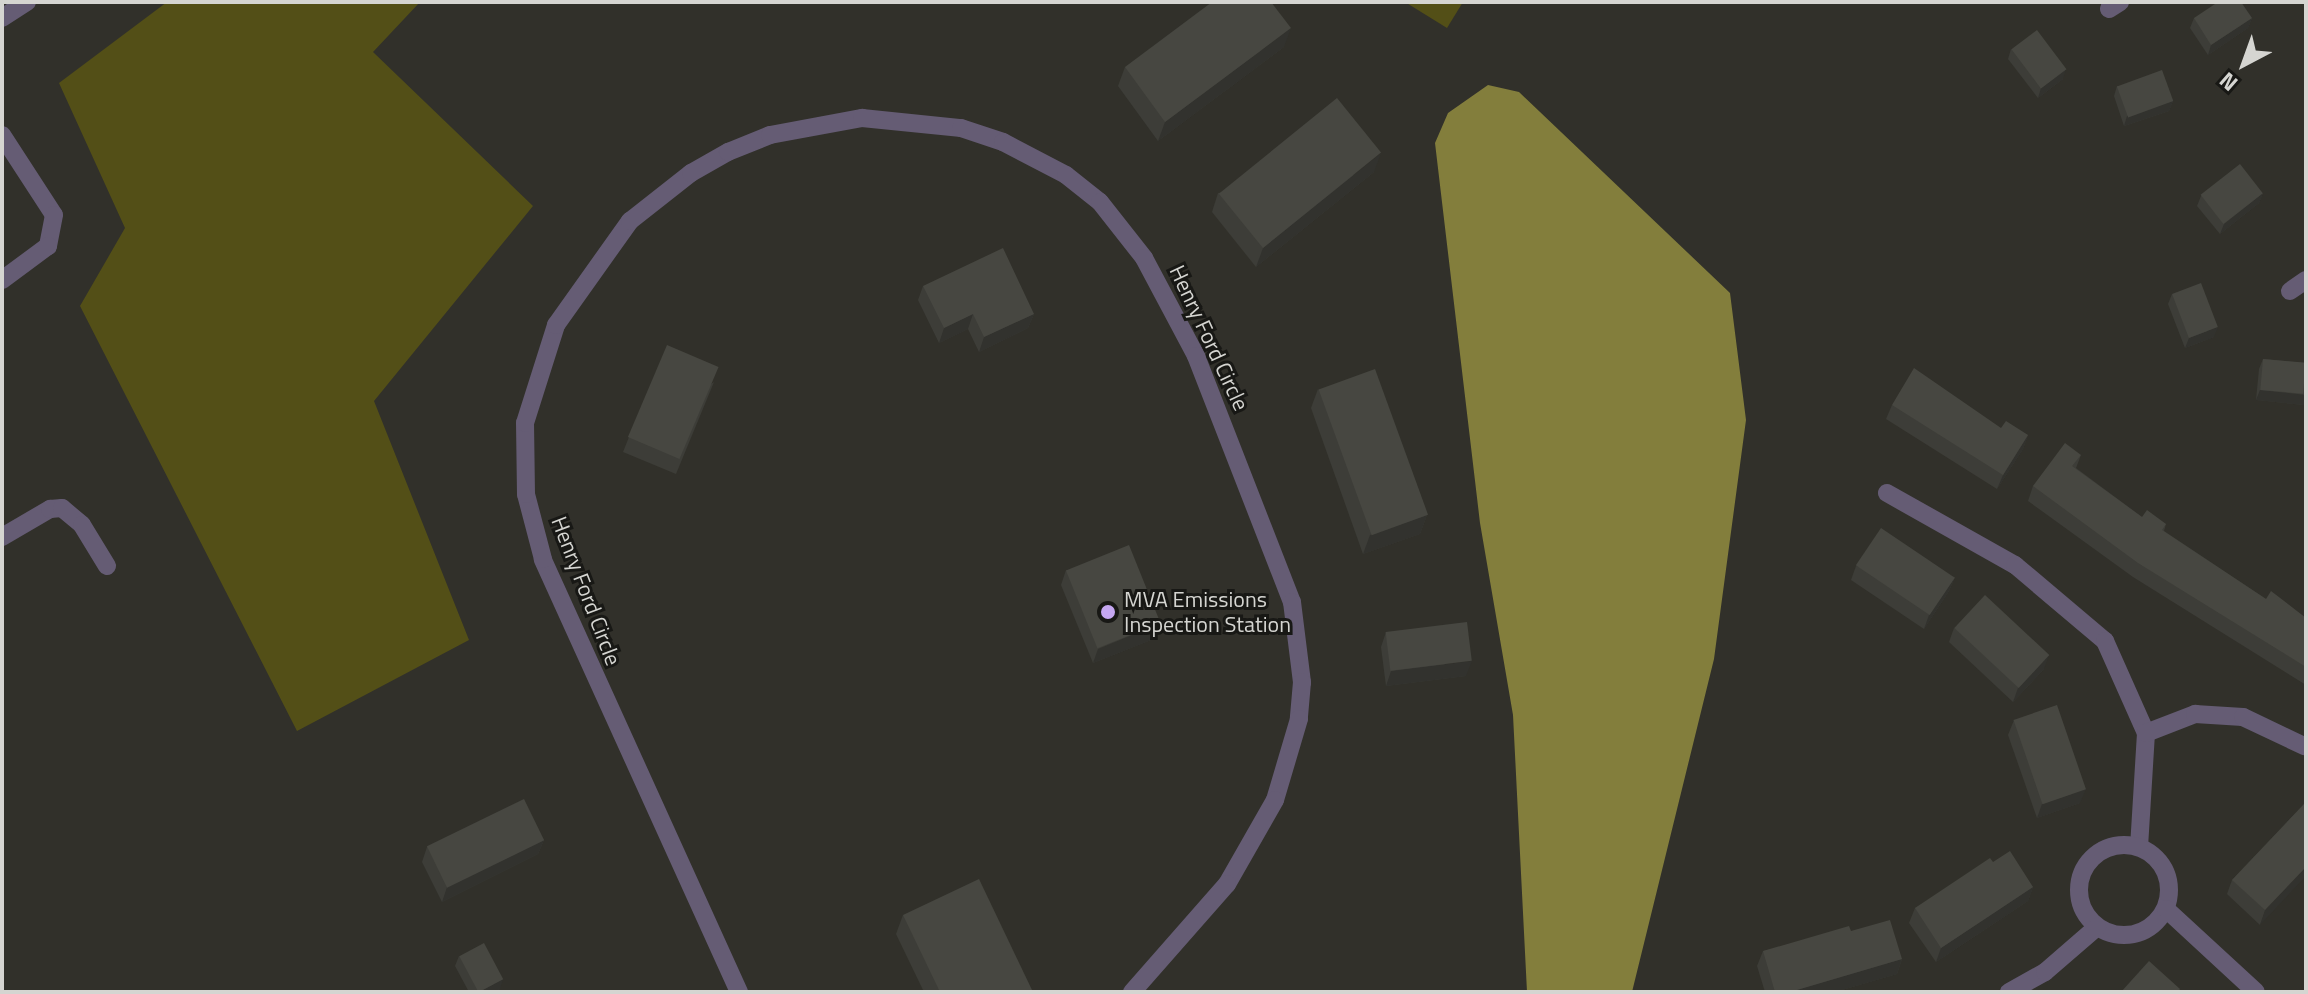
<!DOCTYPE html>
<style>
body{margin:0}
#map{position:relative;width:2308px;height:994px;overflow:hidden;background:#31302a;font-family:"Titillium Web",sans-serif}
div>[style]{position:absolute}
.green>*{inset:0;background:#534f17}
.water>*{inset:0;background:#837e3c}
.street>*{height:18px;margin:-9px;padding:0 9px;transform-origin:9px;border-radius:9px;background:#655c74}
.street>.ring{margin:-9px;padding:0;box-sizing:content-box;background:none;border:18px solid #655c74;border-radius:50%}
.wall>*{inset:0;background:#3d3d38}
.shaded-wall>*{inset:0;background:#32322e}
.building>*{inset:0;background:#474741;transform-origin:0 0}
.dots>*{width:22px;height:22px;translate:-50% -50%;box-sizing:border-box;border:4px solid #181815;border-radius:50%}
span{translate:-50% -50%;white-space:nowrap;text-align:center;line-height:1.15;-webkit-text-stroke:6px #181815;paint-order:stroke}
.street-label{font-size:22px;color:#d5d5d1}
.poi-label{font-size:22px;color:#d5d5d1}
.left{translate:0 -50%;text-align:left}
.frame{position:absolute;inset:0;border:4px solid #d5d5d1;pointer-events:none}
.north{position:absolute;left:2204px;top:24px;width:80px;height:80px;-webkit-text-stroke:6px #181815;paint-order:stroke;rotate:221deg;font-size:22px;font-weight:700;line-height:32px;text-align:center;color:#d5d5d1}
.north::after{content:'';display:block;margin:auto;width:28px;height:36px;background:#d5d5d1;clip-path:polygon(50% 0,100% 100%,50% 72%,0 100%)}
</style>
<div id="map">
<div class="green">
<div style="clip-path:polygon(167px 2px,420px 2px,373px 52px,533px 206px,374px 401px,469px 640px,297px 731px,80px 306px,125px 228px,59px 83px)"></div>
<div style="clip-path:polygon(1405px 2px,1463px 2px,1447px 28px)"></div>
</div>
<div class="water">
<div style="clip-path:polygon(1488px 85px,1519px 92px,1730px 293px,1746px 420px,1714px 659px,1632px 992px,1527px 992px,1513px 715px,1480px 523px,1435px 143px,1448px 113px)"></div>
</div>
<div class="street">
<div style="left:2109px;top:9px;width:13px;rotate:-32deg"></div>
<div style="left:2px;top:18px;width:30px;rotate:-33deg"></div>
<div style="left:2px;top:135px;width:95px;rotate:57deg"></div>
<div style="left:54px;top:215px;width:32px;rotate:101deg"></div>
<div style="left:48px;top:246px;width:57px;rotate:143.5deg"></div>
<div style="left:2290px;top:291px;width:19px;rotate:-35deg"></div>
<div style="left:1887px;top:493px;width:147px;rotate:29.4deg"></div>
<div style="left:2015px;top:565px;width:118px;rotate:40.2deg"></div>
<div style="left:2105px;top:641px;width:101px;rotate:66deg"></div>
<div style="left:2146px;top:733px;width:113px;rotate:93.5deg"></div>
<div style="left:2px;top:537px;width:56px;rotate:-30.3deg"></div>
<div style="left:50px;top:509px;width:12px;rotate:-5deg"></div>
<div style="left:62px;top:508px;width:26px;rotate:40deg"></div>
<div style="left:82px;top:525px;width:48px;rotate:58.6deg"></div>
<div style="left:2146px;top:733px;width:53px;rotate:-21.2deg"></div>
<div style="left:2195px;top:714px;width:48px;rotate:3.6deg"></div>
<div style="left:2243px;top:717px;width:68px;rotate:25.4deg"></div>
<div class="ring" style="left:2079px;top:845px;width:72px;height:72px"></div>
<div style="left:2166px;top:909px;width:122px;rotate:42.7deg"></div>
<div style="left:739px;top:992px;width:475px;rotate:-114.4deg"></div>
<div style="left:543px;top:559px;width:67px;rotate:-104.7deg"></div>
<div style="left:526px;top:494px;width:71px;rotate:-90.8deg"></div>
<div style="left:525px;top:423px;width:103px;rotate:-72.4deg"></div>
<div style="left:556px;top:325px;width:128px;rotate:-54.6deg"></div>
<div style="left:630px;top:221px;width:78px;rotate:-38.2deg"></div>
<div style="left:691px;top:173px;width:43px;rotate:-29.6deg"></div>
<div style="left:728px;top:152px;width:45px;rotate:-22deg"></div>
<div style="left:770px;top:135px;width:94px;rotate:-10.5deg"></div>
<div style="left:862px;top:118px;width:100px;rotate:5.8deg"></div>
<div style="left:961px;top:128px;width:44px;rotate:18.4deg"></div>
<div style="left:1003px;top:142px;width:71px;rotate:27.6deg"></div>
<div style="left:1066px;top:175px;width:43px;rotate:38.5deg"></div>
<div style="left:1100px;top:202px;width:71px;rotate:51.8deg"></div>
<div style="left:1144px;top:258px;width:111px;rotate:62deg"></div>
<div style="left:1196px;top:356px;width:264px;rotate:68.7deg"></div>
<div style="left:1292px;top:602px;width:81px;rotate:82.9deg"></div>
<div style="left:1302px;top:682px;width:37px;rotate:95deg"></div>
<div style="left:1299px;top:719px;width:84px;rotate:106.5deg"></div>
<div style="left:1275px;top:800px;width:97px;rotate:119.7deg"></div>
<div style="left:1227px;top:884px;width:144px;rotate:131.3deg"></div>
<div style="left:2009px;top:992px;width:41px;rotate:-29.1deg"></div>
<div style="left:2045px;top:972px;width:69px;rotate:-40.9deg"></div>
</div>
<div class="wall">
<div style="clip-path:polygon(2194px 18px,2252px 18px,2248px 28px,2208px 55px,2190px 28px)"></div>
<div style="clip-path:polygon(1284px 47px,1158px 141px,1118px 86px,1125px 67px)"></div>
<div style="clip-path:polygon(2011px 49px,2063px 79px,2038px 98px,2008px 59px)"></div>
<div style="clip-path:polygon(2117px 86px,2173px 101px,2169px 111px,2124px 126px,2114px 96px)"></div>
<div style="clip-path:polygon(1374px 172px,1256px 267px,1212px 212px,1218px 193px)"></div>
<div style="clip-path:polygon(2263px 193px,2259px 203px,2220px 234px,2197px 206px,2201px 196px)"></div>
<div style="clip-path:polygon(923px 286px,1034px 314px,1028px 328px,979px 352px,968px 329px,939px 343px,918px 300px)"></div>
<div style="clip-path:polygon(2172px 294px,2214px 337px,2185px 348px,2168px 304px)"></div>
<div style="clip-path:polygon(2263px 359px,2306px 363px,2306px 400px,2304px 405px,2256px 400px,2259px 369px)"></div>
<div style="clip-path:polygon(714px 382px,676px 474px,623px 452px,629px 437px)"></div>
<div style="clip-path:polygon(1318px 389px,1427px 515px,1420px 534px,1363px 554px,1311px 408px)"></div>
<div style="clip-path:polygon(1892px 405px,2001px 428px,2028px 435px,2023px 449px,1997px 489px,1886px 419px)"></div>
<div style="clip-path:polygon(2081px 455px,2076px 468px,2142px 517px,2166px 524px,2164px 531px,2266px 599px,2306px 618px,2306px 685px,2133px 577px,2028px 501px,2033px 486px)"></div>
<div style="clip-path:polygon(1856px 566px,1955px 577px,1949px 591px,1924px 629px,1851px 580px)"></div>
<div style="clip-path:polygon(1066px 570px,1156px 638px,1093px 663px,1061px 585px)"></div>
<div style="clip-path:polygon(1954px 628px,2044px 669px,2013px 702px,1949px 642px)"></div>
<div style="clip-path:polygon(1386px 632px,1466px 676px,1386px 686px,1381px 647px)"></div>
<div style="clip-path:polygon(2014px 720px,2080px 803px,2037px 818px,2008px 735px)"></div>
<div style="clip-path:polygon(2306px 802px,2260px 925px,2227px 894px,2232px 880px)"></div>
<div style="clip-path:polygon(544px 840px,538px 854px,442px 902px,422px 862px,427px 847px)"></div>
<div style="clip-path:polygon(1993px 862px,2033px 887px,2028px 901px,1936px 962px,1909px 923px,1915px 908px)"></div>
<div style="clip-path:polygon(903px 915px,1031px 992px,924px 992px,896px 934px)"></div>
<div style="clip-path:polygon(1851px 931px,1902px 959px,1897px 974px,1835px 992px,1765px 992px,1757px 966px,1763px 951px)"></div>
<div style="clip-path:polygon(459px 956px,500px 989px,494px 992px,469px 992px,455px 966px)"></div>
</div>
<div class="shaded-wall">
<div style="clip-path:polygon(2252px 18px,2248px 28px,2208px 55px,2211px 45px)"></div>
<div style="clip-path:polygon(1291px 28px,1284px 47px,1158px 141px,1165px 122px)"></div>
<div style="clip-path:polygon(2066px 69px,2063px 79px,2038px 98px,2041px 88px)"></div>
<div style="clip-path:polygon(2173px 101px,2169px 111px,2124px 126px,2127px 116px)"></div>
<div style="clip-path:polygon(1381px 153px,1374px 172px,1256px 267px,1263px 248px)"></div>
<div style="clip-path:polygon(2263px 193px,2259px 203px,2220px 234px,2224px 224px)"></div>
<div style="clip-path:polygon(973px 314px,968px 329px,939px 343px,944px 328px)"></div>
<div style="clip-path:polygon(1034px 314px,1028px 328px,979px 352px,984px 337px)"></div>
<div style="clip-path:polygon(2218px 327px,2214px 337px,2185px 348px,2189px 338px)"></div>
<div style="clip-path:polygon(2260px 390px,2306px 395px,2306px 400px,2304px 405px,2256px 400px)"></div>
<div style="clip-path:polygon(2028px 435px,2023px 449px,1997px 489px,2003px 475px)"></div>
<div style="clip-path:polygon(1427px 515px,1420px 534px,1363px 554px,1370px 535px)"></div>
<div style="clip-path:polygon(1955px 577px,1949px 591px,1924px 629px,1929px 615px)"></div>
<div style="clip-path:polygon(1161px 623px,1156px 638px,1093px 663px,1098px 649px)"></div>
<div style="clip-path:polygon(2049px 655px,2044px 669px,2013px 702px,2018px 688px)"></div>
<div style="clip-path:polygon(1472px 661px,1466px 676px,1386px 686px,1391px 671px)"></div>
<div style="clip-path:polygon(2086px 789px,2080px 803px,2037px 818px,2042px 804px)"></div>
<div style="clip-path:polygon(544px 840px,538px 854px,442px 902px,447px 887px)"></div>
<div style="clip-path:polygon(2306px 867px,2306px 876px,2260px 925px,2265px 910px)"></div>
<div style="clip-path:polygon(2033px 887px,2028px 901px,1936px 962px,1941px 948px)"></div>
<div style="clip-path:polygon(1902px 959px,1897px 974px,1835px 992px,1790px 992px)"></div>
<div style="clip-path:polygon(503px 979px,500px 989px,494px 992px,479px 992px)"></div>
</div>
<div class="building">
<div style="clip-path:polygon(1212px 2px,1271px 2px,1291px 28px,1165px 122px,1125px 67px)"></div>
<div style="clip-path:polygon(2218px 2px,2241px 2px,2252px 18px,2211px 45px,2194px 18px)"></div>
<div style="left:2037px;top:30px;width:49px;height:32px;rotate:53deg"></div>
<div style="left:2162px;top:70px;width:33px;height:48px;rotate:70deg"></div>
<div style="left:1337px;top:98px;width:70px;height:152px;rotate:51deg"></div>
<div style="left:2240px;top:164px;width:37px;height:50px;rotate:52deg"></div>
<div style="clip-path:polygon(1003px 248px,1034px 314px,984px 337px,973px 314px,944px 328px,923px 286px)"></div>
<div style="left:2201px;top:283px;width:47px;height:31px;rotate:69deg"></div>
<div style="left:667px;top:345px;width:56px;height:100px;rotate:23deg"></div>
<div style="left:2263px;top:359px;width:43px;height:31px;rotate:5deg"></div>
<div style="clip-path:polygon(1914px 368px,2001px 428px,2006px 421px,2028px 435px,2003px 475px,1892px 405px)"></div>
<div style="left:1375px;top:369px;width:155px;height:60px;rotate:70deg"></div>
<div style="clip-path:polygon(2065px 443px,2081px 455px,2072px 466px,2142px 517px,2147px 510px,2166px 524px,2162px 530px,2266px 599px,2271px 591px,2306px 618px,2306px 667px,2138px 563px,2033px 486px)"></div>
<div style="left:1881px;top:528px;width:89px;height:45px;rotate:34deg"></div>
<div style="left:1129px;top:545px;width:84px;height:68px;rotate:68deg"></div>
<div style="left:1985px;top:595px;width:88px;height:45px;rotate:43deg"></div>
<div style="left:1467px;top:622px;width:39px;height:82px;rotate:83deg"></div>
<div style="left:2057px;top:705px;width:89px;height:46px;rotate:71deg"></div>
<div style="left:524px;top:799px;width:46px;height:108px;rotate:64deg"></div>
<div style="clip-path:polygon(2306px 802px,2306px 867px,2265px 910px,2232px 880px)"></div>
<div style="clip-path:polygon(2010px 851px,2033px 887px,1941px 948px,1915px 908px,1990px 858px,1993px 862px)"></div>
<div style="clip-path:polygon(979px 879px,1032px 990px,1028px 992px,940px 992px,903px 915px)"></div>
<div style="clip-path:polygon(1890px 920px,1902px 959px,1790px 992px,1775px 992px,1763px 951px,1849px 926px,1851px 931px)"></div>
<div style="left:484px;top:943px;width:41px;height:28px;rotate:62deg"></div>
<div style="clip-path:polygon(2149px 961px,2180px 989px,2178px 992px,2121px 992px)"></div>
</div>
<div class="dots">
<div style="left:1108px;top:612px;background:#c5a7f1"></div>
</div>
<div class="street-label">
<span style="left:1209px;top:338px;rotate:65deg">Henry Ford Circle</span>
<span style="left:586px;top:591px;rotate:69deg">Henry Ford Circle</span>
</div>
<div class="poi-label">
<span class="left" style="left:1124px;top:612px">MVA Emissions<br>Inspection Station</span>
</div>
<div class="frame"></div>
<div class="north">N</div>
</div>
